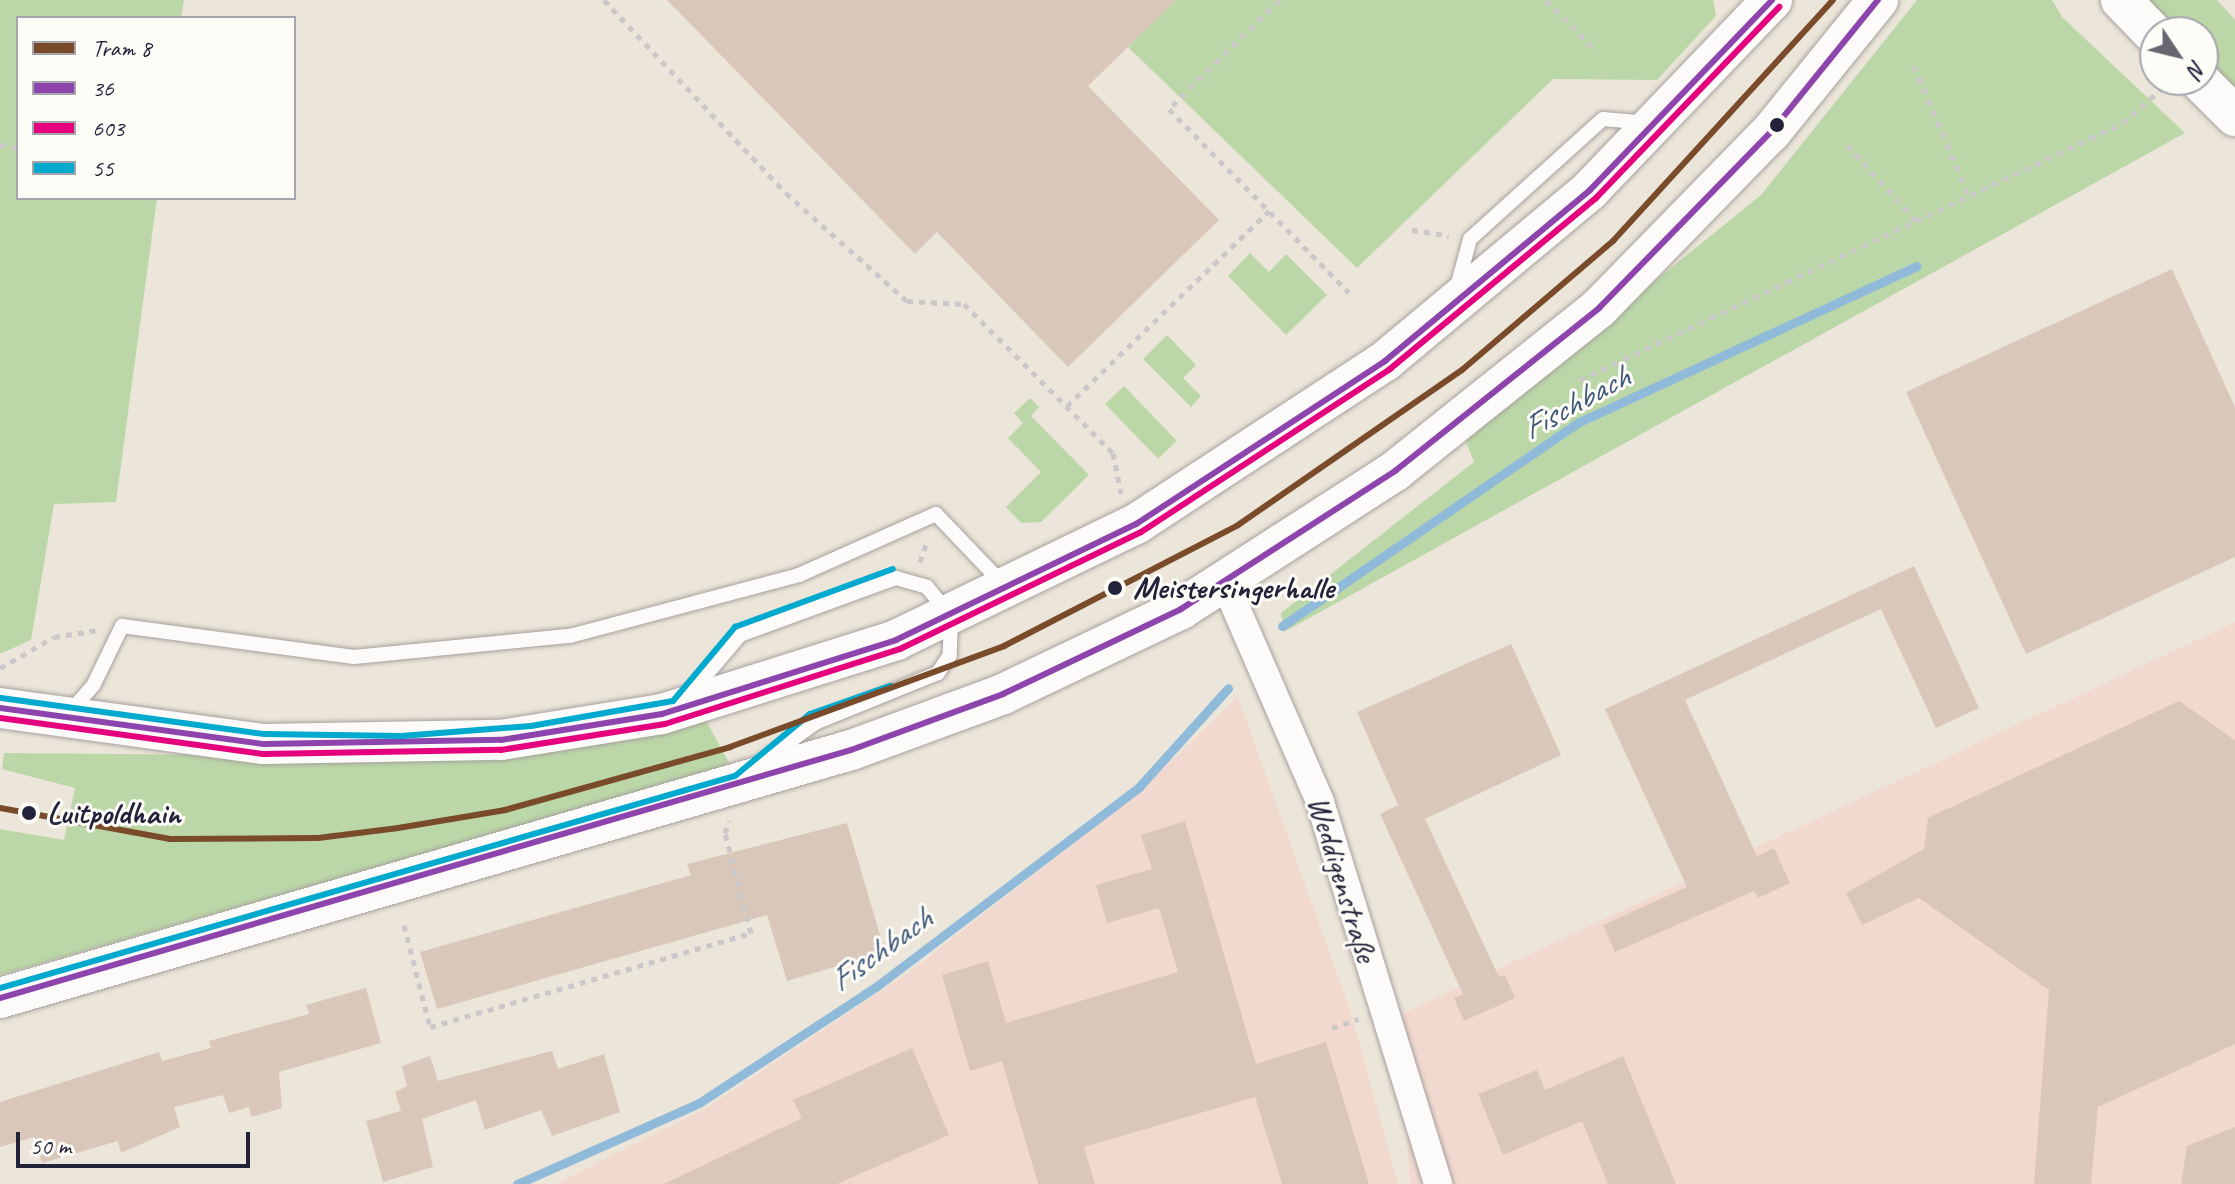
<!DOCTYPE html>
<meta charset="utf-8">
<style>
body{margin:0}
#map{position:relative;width:2235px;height:1184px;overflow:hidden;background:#ece5d9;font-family:Caveat,sans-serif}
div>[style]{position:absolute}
.built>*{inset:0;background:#f2d9d0}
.green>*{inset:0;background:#bbd7a7;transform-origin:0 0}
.stream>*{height:9px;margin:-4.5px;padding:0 4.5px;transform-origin:4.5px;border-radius:4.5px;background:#8fbada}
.building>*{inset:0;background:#d9c8b9}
.path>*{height:5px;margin-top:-2.5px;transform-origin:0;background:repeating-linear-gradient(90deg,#cac8c8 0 6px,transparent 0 12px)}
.roads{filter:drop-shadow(0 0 2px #a6a19e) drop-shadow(0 0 2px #a6a19e)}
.service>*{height:14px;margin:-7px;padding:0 7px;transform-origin:7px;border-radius:7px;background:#fcfbf9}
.minor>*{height:28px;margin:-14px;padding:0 14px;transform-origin:14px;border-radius:14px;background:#fcfbf9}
.secondary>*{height:40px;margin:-20px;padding:0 20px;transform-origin:20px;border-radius:20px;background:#fcfbf9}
.bus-1>*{height:6px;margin:-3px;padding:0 3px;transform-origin:3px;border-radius:3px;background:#8e44ad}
.bus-2>*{height:6px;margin:-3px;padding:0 3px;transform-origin:3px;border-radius:3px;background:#e5007d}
.bus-3>*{height:6px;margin:-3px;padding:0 3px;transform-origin:3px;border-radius:3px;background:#00a9ce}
.tram-1>*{height:6px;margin:-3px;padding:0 3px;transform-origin:3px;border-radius:3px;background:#7a4b2a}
.dots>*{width:22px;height:22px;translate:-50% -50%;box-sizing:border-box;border:4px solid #fdfcf7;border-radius:50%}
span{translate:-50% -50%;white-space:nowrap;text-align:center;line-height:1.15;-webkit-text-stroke:6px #fdfcf7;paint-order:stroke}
.stop-label{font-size:32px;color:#22223b;font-weight:700}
.left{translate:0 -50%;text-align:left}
.street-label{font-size:32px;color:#22223b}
.water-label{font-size:34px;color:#3e587b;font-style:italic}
.legend{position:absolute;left:16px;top:16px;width:280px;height:184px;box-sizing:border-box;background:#fdfcf7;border:2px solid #a5a5ac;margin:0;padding:10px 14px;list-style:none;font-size:24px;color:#22223b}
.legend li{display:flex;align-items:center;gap:16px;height:40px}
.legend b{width:40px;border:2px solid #a5a5ac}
.north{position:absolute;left:2139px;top:16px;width:80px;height:80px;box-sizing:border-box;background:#fdfcf7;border:2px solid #a5a5ac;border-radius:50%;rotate:125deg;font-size:22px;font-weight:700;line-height:32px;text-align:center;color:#22223b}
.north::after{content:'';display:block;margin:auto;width:28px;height:36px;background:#696672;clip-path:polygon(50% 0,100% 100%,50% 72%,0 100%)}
.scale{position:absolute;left:16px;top:1132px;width:234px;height:36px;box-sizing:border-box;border:4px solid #22223b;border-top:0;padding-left:10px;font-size:24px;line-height:28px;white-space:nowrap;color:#22223b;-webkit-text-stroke:6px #fdfcf7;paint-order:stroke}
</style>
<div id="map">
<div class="built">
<div style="clip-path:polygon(2235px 622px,2235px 1184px,1410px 1184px,1400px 1015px)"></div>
<div style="clip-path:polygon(1238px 697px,1351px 1013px,1398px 1184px,556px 1184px,705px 1109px,908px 973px,1132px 798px)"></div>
</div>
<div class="green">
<div style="clip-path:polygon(0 0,184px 0,181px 18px,18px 18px,18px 198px,157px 198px,116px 502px,54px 504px,31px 640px,0 654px)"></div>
<div style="clip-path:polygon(1176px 0,1713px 0,1716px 16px,1657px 80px,1553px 79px,1357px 268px,1128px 47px)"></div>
<div style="clip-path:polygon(1917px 0,2052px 0,2062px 17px,2185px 133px,1284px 632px,1281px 613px,1474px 462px,1464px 436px,1761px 195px)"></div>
<div style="clip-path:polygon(2147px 0,2217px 0,2235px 20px,2235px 92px,2203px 59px,2203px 32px,2177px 32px)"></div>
<div style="clip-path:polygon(1250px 253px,1269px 272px,1286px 254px,1327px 295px,1286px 335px,1228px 276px)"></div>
<div style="clip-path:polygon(1167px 335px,1196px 365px,1183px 378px,1201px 396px,1191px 407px,1143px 359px)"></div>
<div style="left:1124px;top:386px;width:76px;height:26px;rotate:46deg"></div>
<div style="clip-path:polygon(1030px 398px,1039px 407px,1031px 416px,1089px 475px,1041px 522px,1021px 523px,1006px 507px,1041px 472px,1008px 438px,1023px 423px,1014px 413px)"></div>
<div style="clip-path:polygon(705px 719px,731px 766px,0 975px,0 829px,64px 840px,75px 788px,2px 769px,4px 753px,228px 755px)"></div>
</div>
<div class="stream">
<div style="left:1282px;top:626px;width:358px;rotate:-34.5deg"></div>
<div style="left:1577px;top:423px;width:374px;rotate:-24.8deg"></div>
<div style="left:517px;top:1184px;width:199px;rotate:-24deg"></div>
<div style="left:699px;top:1103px;width:213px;rotate:-33.3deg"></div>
<div style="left:877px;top:986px;width:329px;rotate:-37.2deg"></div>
<div style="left:1139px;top:787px;width:133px;rotate:-48deg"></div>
</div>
<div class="building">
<div style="clip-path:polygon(667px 0,1176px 0,1088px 86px,1219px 220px,1068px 367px,937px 232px,915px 254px)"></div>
<div style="clip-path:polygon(2172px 269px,2235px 407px,2235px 557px,2026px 654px,1906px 392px)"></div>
<div style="clip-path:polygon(1914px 566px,1979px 708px,1936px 728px,1881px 609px,1685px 700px,1757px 856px,1774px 848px,1790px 883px,1758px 898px,1754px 891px,1615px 952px,1603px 925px,1687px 887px,1605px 709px)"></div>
<div style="clip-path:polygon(1511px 644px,1561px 755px,1425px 819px,1499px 977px,1505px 975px,1515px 998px,1464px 1021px,1454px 998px,1463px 994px,1380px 814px,1398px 805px,1357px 712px)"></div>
<div style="clip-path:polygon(2179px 701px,2235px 740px,2235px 1044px,2098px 1107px,2091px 1184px,2034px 1184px,2049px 990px,1919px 898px,1862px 925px,1846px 893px,1924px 849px,1928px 818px)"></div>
<div style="clip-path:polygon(1185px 821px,1256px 1064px,1326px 1042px,1369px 1184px,1282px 1184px,1255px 1097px,1084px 1147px,1095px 1184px,1038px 1184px,1002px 1061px,970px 1071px,942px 975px,988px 961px,1006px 1023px,1178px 972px,1159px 908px,1107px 923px,1096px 885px,1152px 869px,1141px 835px)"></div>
<div style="clip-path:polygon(847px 823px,885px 952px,787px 981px,767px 915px,437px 1009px,420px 952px,691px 875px,687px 864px)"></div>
<div style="clip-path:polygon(366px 988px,381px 1043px,279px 1072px,282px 1108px,251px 1117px,249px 1107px,229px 1113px,223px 1095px,174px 1107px,180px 1127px,121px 1153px,118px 1141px,42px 1163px,34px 1137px,0 1147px,0 1102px,159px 1052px,162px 1061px,211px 1048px,209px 1041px,309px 1014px,306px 1005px)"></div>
<div style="clip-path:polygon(912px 1048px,949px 1135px,837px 1184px,664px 1184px,802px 1118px,793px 1100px)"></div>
<div style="clip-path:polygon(552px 1051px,558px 1069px,604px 1054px,620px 1112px,552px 1136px,541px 1110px,485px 1130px,476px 1100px,422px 1119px,433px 1167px,383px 1182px,366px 1121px,401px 1111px,395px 1092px,407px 1086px,402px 1066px,430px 1056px,438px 1081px)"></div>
<div style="clip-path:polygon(1623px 1056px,1676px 1184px,1608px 1184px,1582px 1121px,1503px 1155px,1478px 1094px,1537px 1070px,1545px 1090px)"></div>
<div style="clip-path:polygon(2235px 1127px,2235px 1184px,2181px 1184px,2187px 1146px)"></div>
</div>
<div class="path">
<div style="left:604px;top:0;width:265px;rotate:46.7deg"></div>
<div style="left:786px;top:193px;width:162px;rotate:41.8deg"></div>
<div style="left:907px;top:301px;width:57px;rotate:3deg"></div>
<div style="left:964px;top:304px;width:211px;rotate:45deg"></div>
<div style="left:1113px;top:453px;width:41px;rotate:78.7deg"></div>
<div style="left:1279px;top:0;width:155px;rotate:135.3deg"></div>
<div style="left:1169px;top:109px;width:257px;rotate:45.6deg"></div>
<div style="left:1546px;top:0;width:73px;rotate:45.6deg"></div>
<div style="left:1914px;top:66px;width:141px;rotate:67.1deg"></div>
<div style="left:0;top:145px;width:18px;rotate:9deg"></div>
<div style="left:1847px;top:145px;width:103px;rotate:47.8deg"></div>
<div style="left:1412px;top:230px;width:37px;rotate:9deg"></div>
<div style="left:1580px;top:380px;width:601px;rotate:-25.33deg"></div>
<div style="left:2123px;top:123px;width:50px;rotate:-41.7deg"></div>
<div style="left:1067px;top:406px;width:281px;rotate:-44deg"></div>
<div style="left:920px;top:562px;width:21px;rotate:-71deg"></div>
<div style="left:0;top:668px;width:62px;rotate:-29.9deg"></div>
<div style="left:54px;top:637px;width:44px;rotate:-9.2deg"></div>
<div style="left:404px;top:925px;width:105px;rotate:75.7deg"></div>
<div style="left:430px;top:1027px;width:334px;rotate:-16.3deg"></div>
<div style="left:751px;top:933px;width:103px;rotate:-104.6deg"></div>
<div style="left:725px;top:833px;width:13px;rotate:-72deg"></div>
<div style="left:1332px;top:1028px;width:28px;rotate:-19deg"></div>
</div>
<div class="roads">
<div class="service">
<div style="left:1457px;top:287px;width:50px;rotate:-74.8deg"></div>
<div style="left:1470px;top:239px;width:179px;rotate:-42.1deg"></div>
<div style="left:1603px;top:119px;width:45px;rotate:5.1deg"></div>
<div style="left:690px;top:694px;width:77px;rotate:-49.7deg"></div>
<div style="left:740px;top:635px;width:166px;rotate:-20.1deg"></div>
<div style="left:896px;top:578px;width:32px;rotate:16deg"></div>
<div style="left:927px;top:587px;width:38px;rotate:51deg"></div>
<div style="left:951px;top:617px;width:38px;rotate:92deg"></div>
<div style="left:950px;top:655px;width:22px;rotate:124deg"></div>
<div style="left:938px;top:673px;width:133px;rotate:157.9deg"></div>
<div style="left:815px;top:723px;width:68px;rotate:144deg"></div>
<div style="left:70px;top:712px;width:35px;rotate:-49deg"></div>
<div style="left:93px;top:686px;width:67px;rotate:-64.2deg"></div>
<div style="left:122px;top:626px;width:234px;rotate:7.6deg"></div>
<div style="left:354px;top:657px;width:217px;rotate:-5.6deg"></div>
<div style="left:570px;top:636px;width:237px;rotate:-14.9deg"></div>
<div style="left:799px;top:575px;width:150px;rotate:-24deg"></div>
<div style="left:936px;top:514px;width:97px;rotate:46.3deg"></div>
</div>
<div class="minor">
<div style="left:1225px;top:583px;width:239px;rotate:66.5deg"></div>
<div style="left:1320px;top:802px;width:400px;rotate:72.8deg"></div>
</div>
<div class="secondary">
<div style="left:2121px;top:0;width:49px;rotate:45.8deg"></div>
<div style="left:2199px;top:80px;width:51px;rotate:45deg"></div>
<div style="left:0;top:708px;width:266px;rotate:7.8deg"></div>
<div style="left:264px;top:744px;width:237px;rotate:-1deg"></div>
<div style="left:501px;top:740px;width:163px;rotate:-9.2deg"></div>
<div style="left:662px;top:714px;width:245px;rotate:-17.5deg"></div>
<div style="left:896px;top:640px;width:267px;rotate:-25.8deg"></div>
<div style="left:1136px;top:524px;width:298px;rotate:-33.2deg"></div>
<div style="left:1385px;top:361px;width:267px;rotate:-39.8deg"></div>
<div style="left:1590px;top:190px;width:263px;rotate:-46.2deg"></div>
<div style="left:0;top:998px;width:886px;rotate:-16.25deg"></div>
<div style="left:851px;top:750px;width:162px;rotate:-20.2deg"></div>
<div style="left:1003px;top:694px;width:197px;rotate:-25.5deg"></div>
<div style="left:1181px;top:609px;width:255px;rotate:-32.8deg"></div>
<div style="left:1395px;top:471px;width:261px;rotate:-38.6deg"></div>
<div style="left:1599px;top:308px;width:246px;rotate:-45.7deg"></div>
<div style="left:1771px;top:132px;width:170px;rotate:-51deg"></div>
</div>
</div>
<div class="bus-1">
<div style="left:0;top:708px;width:266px;rotate:7.8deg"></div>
<div style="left:264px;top:744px;width:237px;rotate:-1deg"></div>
<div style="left:501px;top:740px;width:163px;rotate:-9.2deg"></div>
<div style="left:662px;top:714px;width:245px;rotate:-17.5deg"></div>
<div style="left:896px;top:640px;width:267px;rotate:-25.8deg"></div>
<div style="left:1136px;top:524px;width:298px;rotate:-33.2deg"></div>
<div style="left:1385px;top:361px;width:267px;rotate:-39.8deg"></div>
<div style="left:1590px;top:190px;width:263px;rotate:-46.2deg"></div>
<div style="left:0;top:998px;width:886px;rotate:-16.25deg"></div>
<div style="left:851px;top:750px;width:162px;rotate:-20.2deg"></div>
<div style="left:1003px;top:694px;width:197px;rotate:-25.5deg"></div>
<div style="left:1181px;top:609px;width:255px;rotate:-32.8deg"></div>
<div style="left:1395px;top:471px;width:261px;rotate:-38.6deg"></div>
<div style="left:1599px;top:308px;width:246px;rotate:-45.7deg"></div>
<div style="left:1771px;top:132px;width:170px;rotate:-51deg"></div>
</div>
<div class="bus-2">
<div style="left:0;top:718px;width:265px;rotate:7.8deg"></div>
<div style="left:263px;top:754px;width:238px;rotate:-1deg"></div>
<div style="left:501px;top:750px;width:166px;rotate:-9deg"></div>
<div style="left:665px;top:724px;width:247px;rotate:-17.7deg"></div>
<div style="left:900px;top:649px;width:268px;rotate:-25.9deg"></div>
<div style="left:1141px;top:532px;width:298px;rotate:-33.2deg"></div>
<div style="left:1390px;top:369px;width:268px;rotate:-39.7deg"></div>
<div style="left:1596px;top:198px;width:265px;rotate:-46.2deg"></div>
</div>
<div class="bus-3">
<div style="left:1px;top:698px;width:266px;rotate:7.8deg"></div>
<div style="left:265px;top:734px;width:136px;rotate:0.8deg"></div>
<div style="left:401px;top:736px;width:130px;rotate:-4.4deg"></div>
<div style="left:531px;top:726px;width:144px;rotate:-10deg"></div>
<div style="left:673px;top:701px;width:97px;rotate:-50deg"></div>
<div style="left:735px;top:627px;width:168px;rotate:-20.2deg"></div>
<div style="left:0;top:988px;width:765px;rotate:-16.09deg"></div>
<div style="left:735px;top:776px;width:97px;rotate:-39.6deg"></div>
<div style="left:810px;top:714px;width:85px;rotate:-19.3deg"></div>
</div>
<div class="tram-1">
<div style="left:0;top:808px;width:173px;rotate:10.3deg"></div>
<div style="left:170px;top:839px;width:148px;rotate:-0.4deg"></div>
<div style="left:318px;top:838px;width:81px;rotate:-7.1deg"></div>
<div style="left:398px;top:828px;width:109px;rotate:-9.5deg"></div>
<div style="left:505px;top:810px;width:234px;rotate:-15.6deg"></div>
<div style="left:730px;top:747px;width:292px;rotate:-20.2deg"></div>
<div style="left:1004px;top:646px;width:263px;rotate:-27.3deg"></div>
<div style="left:1238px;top:525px;width:272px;rotate:-34.7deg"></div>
<div style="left:1462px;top:370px;width:199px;rotate:-40.5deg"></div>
<div style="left:1613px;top:241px;width:326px;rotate:-47.6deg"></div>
</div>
<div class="dots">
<div style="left:1777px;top:125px;background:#22223b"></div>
<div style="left:1115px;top:588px;background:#22223b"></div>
<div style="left:29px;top:813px;background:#22223b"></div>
</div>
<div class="stop-label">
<span class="left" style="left:1133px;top:588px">Meistersingerhalle</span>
<span class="left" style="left:47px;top:813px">Luitpoldhain</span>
</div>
<div class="street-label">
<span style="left:1342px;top:879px;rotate:73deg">Weddigenstraße</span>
</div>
<div class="water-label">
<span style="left:1575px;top:402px;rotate:-29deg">Fischbach</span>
<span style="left:880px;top:949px;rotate:-36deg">Fischbach</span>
</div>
<ul class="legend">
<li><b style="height:10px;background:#7a4b2a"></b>Tram 8</li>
<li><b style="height:10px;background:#8e44ad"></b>36</li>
<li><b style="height:10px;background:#e5007d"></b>603</li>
<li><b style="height:10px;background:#00a9ce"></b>55</li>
</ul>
<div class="north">N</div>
<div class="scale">50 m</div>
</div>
